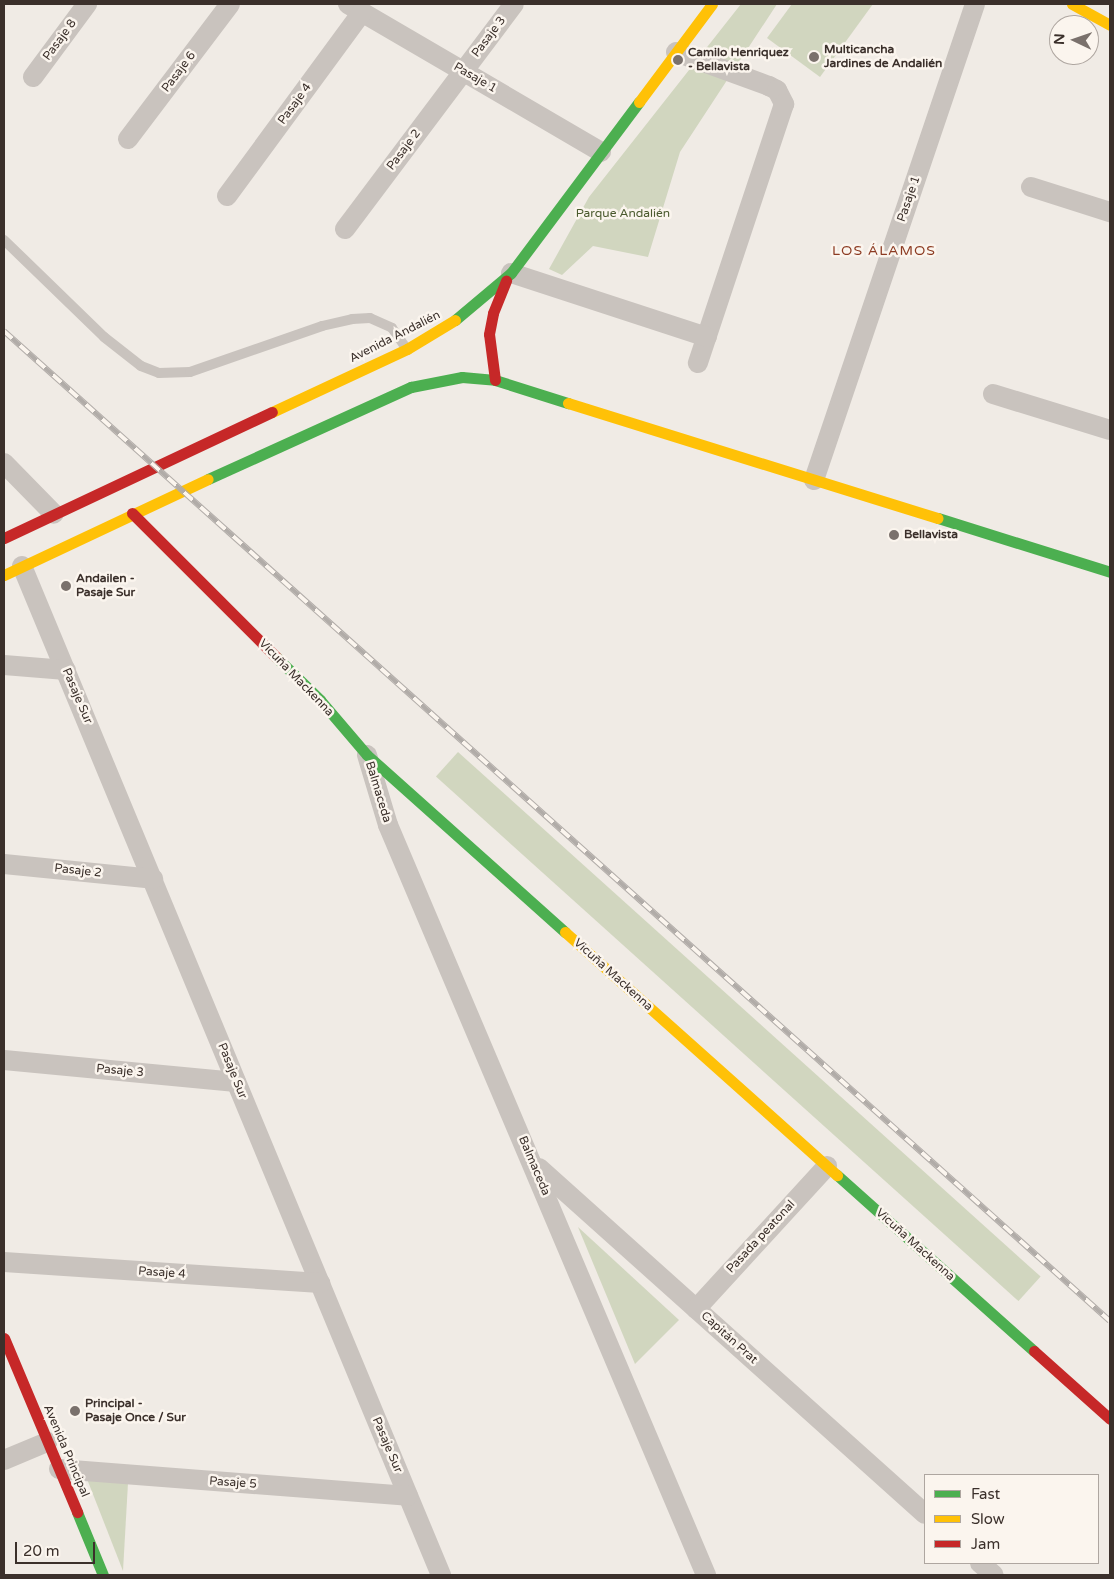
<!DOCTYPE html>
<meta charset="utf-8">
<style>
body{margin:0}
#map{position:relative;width:1114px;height:1579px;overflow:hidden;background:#f0ebe5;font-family:"Varela Round",sans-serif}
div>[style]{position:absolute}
.green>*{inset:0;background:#d1d6bf;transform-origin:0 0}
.lane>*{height:10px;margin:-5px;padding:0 5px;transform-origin:5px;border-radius:5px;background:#c9c3be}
.street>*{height:20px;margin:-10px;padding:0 10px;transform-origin:10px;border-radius:10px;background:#c9c3be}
.fast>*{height:11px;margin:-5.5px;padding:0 5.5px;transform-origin:5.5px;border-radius:5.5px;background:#4caf50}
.slow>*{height:11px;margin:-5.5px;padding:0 5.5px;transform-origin:5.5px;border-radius:5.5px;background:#ffc107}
.jam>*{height:11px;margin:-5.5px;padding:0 5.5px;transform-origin:5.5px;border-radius:5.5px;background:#c62828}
.rail>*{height:5.5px;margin-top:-2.75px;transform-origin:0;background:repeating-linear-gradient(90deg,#fbf5ee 0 11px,#b1aca8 0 22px);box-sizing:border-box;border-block:1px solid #b1aca8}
.dots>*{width:14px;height:14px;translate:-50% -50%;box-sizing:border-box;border:2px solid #fbf5ee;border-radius:50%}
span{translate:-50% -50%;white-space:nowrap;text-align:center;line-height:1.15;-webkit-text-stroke:5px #fbf5ee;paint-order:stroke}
.street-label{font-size:12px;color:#3b302b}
.poi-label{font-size:12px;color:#3b302b;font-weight:700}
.left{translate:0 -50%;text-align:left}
.park-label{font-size:12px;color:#4a5a2e}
.neighbourhood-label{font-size:14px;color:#8c3b22;letter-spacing:1px}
.frame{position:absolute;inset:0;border:5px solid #3b302b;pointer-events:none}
.legend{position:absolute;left:924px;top:1474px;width:175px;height:90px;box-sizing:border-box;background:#fbf5ee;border:1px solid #aea6a0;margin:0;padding:6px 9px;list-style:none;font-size:15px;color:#3b302b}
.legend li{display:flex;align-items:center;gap:10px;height:25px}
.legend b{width:25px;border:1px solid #aea6a0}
.north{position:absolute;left:1049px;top:15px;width:50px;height:50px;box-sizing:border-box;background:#fbf5ee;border:1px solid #aea6a0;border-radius:50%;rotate:273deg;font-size:14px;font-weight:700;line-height:20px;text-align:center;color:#3b302b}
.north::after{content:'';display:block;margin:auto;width:18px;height:22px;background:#7a716c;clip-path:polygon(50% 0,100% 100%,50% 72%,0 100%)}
.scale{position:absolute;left:15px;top:1542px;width:80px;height:22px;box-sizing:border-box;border:2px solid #3b302b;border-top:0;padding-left:6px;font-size:15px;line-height:18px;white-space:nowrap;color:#3b302b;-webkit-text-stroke:4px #fbf5ee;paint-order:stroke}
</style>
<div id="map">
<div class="green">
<div style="clip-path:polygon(741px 4px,777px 4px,680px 152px,648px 257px,593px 246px,562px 275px,549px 269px,589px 197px)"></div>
<div style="clip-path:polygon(792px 4px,873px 4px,820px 77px,767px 38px)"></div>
<div style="left:458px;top:752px;width:784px;height:33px;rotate:42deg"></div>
<div style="clip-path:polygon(578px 1227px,679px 1320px,635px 1364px)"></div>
<div style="clip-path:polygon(87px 1479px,128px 1483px,123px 1571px)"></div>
</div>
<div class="lane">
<div style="left:4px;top:240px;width:139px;rotate:44.1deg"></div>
<div style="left:104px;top:337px;width:47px;rotate:38.1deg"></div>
<div style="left:141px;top:366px;width:19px;rotate:21deg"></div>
<div style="left:159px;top:373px;width:31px;rotate:-2deg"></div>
<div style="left:190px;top:372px;width:140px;rotate:-19.2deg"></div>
<div style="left:322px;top:326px;width:31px;rotate:-13deg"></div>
<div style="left:352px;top:319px;width:18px;rotate:-3deg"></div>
<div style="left:370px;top:318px;width:24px;rotate:24deg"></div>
<div style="left:392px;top:328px;width:24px;rotate:55deg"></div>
</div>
<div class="street">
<div style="left:348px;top:4px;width:293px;rotate:30.3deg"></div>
<div style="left:676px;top:52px;width:99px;rotate:20.1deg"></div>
<div style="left:769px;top:86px;width:9px;rotate:27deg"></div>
<div style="left:777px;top:90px;width:16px;rotate:63deg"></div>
<div style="left:784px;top:104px;width:273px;rotate:108.4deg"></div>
<div style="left:33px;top:77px;width:91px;rotate:-53.5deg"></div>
<div style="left:128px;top:139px;width:169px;rotate:-52.9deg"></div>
<div style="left:1031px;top:187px;width:83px;rotate:17.6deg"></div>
<div style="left:227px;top:196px;width:228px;rotate:-53.7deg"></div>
<div style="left:345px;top:229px;width:281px;rotate:-53.1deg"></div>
<div style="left:511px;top:273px;width:206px;rotate:18.1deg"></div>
<div style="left:993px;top:394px;width:122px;rotate:17.1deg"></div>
<div style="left:4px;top:463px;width:71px;rotate:45.6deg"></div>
<div style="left:814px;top:480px;width:502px;rotate:-71.31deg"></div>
<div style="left:22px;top:566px;width:1093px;rotate:67.45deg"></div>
<div style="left:4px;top:665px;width:62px;rotate:4.6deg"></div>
<div style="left:367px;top:755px;width:73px;rotate:73.3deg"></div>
<div style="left:388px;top:825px;width:815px;rotate:67.02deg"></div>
<div style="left:4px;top:864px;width:150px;rotate:5.7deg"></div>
<div style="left:4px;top:1060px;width:233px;rotate:5.4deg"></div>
<div style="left:539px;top:1168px;width:518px;rotate:41.87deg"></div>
<div style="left:4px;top:1262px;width:317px;rotate:3.8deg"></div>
<div style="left:696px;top:1309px;width:194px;rotate:-47.5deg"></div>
<div style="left:4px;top:1460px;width:47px;rotate:-22.7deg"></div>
<div style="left:59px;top:1469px;width:350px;rotate:4.4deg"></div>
<div style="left:980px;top:1563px;width:18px;rotate:41deg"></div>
</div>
<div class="fast">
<div style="left:455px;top:320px;width:73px;rotate:-40deg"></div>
<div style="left:511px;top:273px;width:214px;rotate:-53.2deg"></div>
<div style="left:208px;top:479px;width:223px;rotate:-24.4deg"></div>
<div style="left:411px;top:387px;width:52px;rotate:-11.1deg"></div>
<div style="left:462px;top:377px;width:33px;rotate:5deg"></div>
<div style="left:495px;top:380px;width:77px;rotate:17.5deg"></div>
<div style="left:938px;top:518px;width:180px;rotate:17.4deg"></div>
<div style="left:276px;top:657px;width:62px;rotate:44.3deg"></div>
<div style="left:320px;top:700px;width:72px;rotate:49.5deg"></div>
<div style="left:367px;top:755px;width:266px;rotate:41.8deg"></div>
<div style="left:837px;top:1175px;width:264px;rotate:41.8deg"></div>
<div style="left:77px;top:1512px;width:68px;rotate:67.6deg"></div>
</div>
<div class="slow">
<div style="left:1072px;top:4px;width:43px;rotate:28.9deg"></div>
<div style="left:639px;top:102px;width:122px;rotate:-53.3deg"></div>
<div style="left:568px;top:403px;width:387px;rotate:17.3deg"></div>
<div style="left:272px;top:412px;width:149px;rotate:-25deg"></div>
<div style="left:407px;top:349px;width:56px;rotate:-31.1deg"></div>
<div style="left:4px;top:575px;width:225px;rotate:-25.2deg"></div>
<div style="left:565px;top:932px;width:365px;rotate:41.8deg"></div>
</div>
<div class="jam">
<div style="left:495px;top:380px;width:46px;rotate:-97.4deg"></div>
<div style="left:489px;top:334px;width:21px;rotate:-79deg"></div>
<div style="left:493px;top:313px;width:35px;rotate:-68deg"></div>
<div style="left:132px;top:513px;width:204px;rotate:45deg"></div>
<div style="left:4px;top:538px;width:296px;rotate:-25.2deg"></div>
<div style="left:4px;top:1338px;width:189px;rotate:67.2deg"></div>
<div style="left:1034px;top:1351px;width:102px;rotate:41.8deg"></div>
</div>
<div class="rail">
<div style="left:4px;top:331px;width:1484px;rotate:41.83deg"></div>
</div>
<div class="dots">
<div style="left:814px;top:57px;background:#7a716c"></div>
<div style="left:678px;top:60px;background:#7a716c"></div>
<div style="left:894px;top:535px;background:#7a716c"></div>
<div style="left:66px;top:586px;background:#7a716c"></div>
<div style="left:75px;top:1411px;background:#7a716c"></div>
</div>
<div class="street-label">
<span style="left:489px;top:37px;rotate:-53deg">Pasaje 3</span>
<span style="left:60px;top:40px;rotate:-54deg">Pasaje 8</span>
<span style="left:179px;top:72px;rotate:-53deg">Pasaje 6</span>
<span style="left:475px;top:78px;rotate:30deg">Pasaje 1</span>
<span style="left:295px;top:104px;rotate:-54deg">Pasaje 4</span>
<span style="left:404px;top:150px;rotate:-53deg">Pasaje 2</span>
<span style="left:909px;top:199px;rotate:-71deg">Pasaje 1</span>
<span style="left:395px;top:337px;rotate:-27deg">Avenida Andalién</span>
<span style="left:296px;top:678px;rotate:46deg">Vicuña Mackenna</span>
<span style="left:77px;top:696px;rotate:67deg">Pasaje Sur</span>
<span style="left:378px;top:792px;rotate:73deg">Balmaceda</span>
<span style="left:78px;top:871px;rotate:6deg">Pasaje 2</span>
<span style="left:613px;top:975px;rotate:42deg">Vicuña Mackenna</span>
<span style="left:120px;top:1071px;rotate:5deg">Pasaje 3</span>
<span style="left:232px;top:1071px;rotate:68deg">Pasaje Sur</span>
<span style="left:534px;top:1166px;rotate:67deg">Balmaceda</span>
<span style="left:761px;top:1237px;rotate:-47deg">Pasada peatonal</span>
<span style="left:915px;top:1245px;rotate:42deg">Vicuña Mackenna</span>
<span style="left:162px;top:1273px;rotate:4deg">Pasaje 4</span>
<span style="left:729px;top:1338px;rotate:42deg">Capitán Prat</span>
<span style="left:387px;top:1445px;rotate:67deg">Pasaje Sur</span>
<span style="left:66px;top:1451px;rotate:67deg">Avenida Principal</span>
<span style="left:233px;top:1483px;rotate:4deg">Pasaje 5</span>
</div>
<div class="poi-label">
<span class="left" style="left:824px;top:57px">Multicancha<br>Jardines de Andalién</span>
<span class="left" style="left:688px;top:60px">Camilo Henriquez<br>- Bellavista</span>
<span class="left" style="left:904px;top:535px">Bellavista</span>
<span class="left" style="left:76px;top:586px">Andailen -<br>Pasaje Sur</span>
<span class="left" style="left:85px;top:1411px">Principal -<br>Pasaje Once / Sur</span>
</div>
<div class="park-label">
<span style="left:623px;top:214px">Parque Andalién</span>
</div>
<div class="neighbourhood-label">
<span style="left:884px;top:251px">LOS ÁLAMOS</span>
</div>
<div class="frame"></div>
<ul class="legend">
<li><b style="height:6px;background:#4caf50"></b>Fast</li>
<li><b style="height:6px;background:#ffc107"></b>Slow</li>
<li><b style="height:6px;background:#c62828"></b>Jam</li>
</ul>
<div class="north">N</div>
<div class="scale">20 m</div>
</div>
